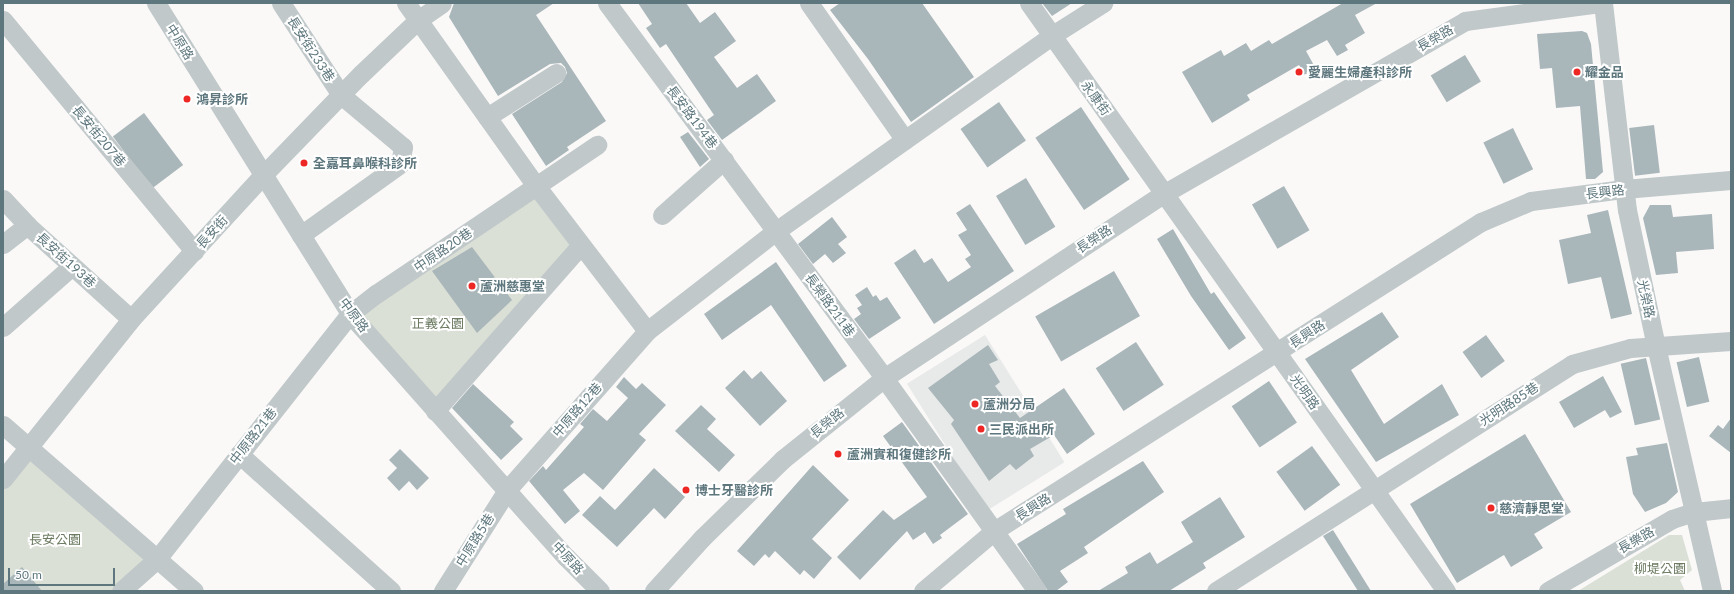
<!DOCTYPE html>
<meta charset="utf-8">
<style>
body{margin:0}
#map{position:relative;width:1734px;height:594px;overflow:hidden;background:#faf9f8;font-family:Lato,"Noto Sans TC",sans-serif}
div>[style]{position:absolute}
.built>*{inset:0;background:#e8e9e9;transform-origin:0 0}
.green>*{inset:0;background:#dbe0d6}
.building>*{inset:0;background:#a9b6ba;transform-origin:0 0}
.minor>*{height:19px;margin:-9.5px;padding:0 9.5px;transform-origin:9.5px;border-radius:9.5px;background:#c0c8ca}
.dots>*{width:11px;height:11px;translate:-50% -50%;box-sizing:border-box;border:2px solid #fff;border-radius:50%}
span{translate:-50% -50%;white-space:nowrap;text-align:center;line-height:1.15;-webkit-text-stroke:4px #fff;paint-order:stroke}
.street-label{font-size:13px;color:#5e777e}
.poi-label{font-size:13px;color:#5e777e;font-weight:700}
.left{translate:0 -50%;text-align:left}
.park-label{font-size:13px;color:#6c7b62}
.frame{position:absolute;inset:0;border:4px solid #5e777e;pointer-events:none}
.scale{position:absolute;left:8px;top:568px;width:107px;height:18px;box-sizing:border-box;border:2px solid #5e777e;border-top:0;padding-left:5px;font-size:12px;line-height:14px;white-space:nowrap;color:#5e777e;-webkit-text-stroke:3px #fff;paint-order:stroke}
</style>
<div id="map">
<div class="built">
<div style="left:985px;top:335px;width:150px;height:92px;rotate:58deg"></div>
</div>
<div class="green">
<div style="clip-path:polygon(535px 195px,574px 246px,438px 399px,361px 315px)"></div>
<div style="clip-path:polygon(29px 448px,157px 559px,121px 591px,3px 591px,3px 479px)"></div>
<div style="clip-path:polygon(1669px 535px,1682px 535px,1692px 570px,1680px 580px,1685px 591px,1578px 591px)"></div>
</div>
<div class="building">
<div style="clip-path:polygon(454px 3px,554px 3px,536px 15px,606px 121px,567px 147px,569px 150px,546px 166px,512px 114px,562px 82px,567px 73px,565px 67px,561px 63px,550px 64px,498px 96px,449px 17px)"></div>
<div style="clip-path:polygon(638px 3px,686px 3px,700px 23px,715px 12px,736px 41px,714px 57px,737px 88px,757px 74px,776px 101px,722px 140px,707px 120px,714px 115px,666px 44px,660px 48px,646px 28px,652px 24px)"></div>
<div style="clip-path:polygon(840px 3px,922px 3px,974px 77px,911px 122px,868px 59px,830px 10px)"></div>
<div style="clip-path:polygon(1042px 3px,1072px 3px,1052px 16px)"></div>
<div style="clip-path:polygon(1343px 3px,1377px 3px,1355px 15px,1365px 33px,1345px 45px,1348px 50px,1337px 56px,1327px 40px,1306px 51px,1316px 69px,1305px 75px,1299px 65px,1247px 95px,1250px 100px,1212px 123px,1182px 72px,1221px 50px,1224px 56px,1246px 43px,1251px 51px,1269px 40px,1272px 44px)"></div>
<div style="clip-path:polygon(1582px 31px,1587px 33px,1591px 44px,1603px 172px,1595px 179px,1586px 179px,1580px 106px,1556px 108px,1552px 68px,1540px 69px,1537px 34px)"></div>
<div style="left:1465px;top:55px;width:31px;height:40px;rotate:59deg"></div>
<div style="left:999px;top:102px;width:47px;height:47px;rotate:55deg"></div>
<div style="left:1081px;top:107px;width:87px;height:55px;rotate:56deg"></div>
<div style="left:144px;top:113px;width:65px;height:39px;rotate:53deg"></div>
<div style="left:1654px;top:125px;width:48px;height:25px;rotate:83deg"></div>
<div style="left:1513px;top:128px;width:46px;height:33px;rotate:64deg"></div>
<div style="clip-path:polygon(688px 132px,709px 159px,700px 167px,680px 137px)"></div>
<div style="left:1026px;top:178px;width:57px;height:35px;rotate:59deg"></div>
<div style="left:1284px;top:186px;width:51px;height:37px;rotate:60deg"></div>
<div style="clip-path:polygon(970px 204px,1014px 271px,934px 324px,894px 263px,915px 249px,924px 263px,932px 258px,948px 282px,971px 267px,965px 259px,971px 255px,958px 235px,967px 230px,956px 213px)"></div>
<div style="clip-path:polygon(1650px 205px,1671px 205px,1673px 217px,1712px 214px,1714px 249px,1676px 252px,1678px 273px,1656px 275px,1643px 218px)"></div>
<div style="clip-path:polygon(1608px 210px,1632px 314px,1611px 319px,1601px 277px,1568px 284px,1559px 240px,1591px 233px,1587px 215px)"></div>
<div style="clip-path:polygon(832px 217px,847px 237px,838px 244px,846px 253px,833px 263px,825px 254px,813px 264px,798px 244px)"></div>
<div style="clip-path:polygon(1173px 229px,1211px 294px,1214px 292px,1246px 338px,1229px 350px,1191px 296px,1157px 239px)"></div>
<div style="clip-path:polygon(472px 247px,512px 300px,477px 333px,432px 271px)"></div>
<div style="clip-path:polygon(776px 262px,847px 366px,824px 382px,771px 305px,722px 340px,704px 314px)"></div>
<div style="left:1114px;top:271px;width:52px;height:91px;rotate:60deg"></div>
<div style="clip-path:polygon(867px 287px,873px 297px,876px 295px,880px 301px,887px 297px,901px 318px,869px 339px,854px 319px,861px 314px,857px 308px,862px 305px,855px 295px)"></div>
<div style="clip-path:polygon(1382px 312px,1399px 337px,1351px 370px,1384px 424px,1442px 384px,1459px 415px,1376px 462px,1305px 359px)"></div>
<div style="left:1486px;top:335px;width:32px;height:29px;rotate:54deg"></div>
<div style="left:1136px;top:342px;width:51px;height:48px;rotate:57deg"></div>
<div style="clip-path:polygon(988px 345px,998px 360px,989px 364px,1000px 382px,995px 386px,1020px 418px,1064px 388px,1095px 434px,1067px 454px,1054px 435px,1030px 449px,1034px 456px,1016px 470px,1010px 464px,989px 481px,951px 424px,954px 420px,928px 388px)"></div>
<div style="left:1699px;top:357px;width:46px;height:23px;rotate:77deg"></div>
<div style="left:1646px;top:358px;width:63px;height:26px;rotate:77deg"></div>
<div style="clip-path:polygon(744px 370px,752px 379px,761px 371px,787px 401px,760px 426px,725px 388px)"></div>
<div style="clip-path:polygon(1603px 376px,1622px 412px,1610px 418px,1605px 410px,1574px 428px,1559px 402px)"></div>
<div style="clip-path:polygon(624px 377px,636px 389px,642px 383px,666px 405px,639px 434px,646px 440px,603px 490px,584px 473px,563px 490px,580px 511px,565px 524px,529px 481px,543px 466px,546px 470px,584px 427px,580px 424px,593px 409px,607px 421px,628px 398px,616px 387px)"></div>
<div style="left:1269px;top:381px;width:50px;height:45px;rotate:56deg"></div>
<div style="clip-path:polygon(473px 384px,514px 422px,510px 426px,523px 439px,501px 460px,452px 408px)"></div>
<div style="clip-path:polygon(701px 405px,716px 419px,707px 429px,735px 455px,719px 472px,675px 431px)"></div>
<div style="clip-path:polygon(1731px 418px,1731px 453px,1709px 436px,1718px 425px,1723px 429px)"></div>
<div style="clip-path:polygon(902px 422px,968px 514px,940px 535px,942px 538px,933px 544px,925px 532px,913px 540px,907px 531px,860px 580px,837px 557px,883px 510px,894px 520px,927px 497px,883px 436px)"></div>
<div style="clip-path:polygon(1525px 434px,1571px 512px,1534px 534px,1543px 548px,1511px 567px,1504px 555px,1457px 583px,1410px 504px)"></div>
<div style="clip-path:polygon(1667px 443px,1678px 492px,1666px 503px,1645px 512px,1633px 494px,1626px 457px,1638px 455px,1636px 448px)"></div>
<div style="left:1312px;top:446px;width:48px;height:44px;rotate:54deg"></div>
<div style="clip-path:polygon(400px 449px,429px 478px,417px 490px,409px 481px,399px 491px,387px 478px,397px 468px,389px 460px)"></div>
<div style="clip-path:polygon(1143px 461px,1164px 492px,1084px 547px,1088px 553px,1060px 571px,1068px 582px,1056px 591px,1048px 591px,1017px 544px,1066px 514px,1063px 509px)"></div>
<div style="clip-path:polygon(813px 465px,849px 500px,812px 539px,832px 558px,814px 579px,804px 570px,800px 575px,775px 551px,769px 558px,765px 554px,754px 566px,737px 551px)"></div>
<div style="clip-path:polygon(654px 468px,685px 497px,665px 519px,654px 508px,617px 547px,582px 515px,600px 496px,615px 510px)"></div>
<div style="clip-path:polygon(1220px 497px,1245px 537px,1203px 563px,1206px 568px,1169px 591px,1098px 591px,1128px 573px,1125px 567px,1150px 552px,1157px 564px,1193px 542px,1181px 522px)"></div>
<div style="clip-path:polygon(1333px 530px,1371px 591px,1358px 591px,1323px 536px)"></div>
<div style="clip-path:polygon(22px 567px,42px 591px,3px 591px,3px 584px)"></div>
</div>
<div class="minor">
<div style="left:156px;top:3px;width:367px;rotate:58deg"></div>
<div style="left:350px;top:314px;width:325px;rotate:48.4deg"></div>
<div style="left:566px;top:557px;width:48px;rotate:45deg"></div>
<div style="left:281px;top:3px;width:110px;rotate:56.9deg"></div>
<div style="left:341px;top:95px;width:81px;rotate:40deg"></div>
<div style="left:403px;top:147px;width:17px;rotate:100deg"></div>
<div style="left:400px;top:164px;width:122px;rotate:144.4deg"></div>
<div style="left:406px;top:3px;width:226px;rotate:54.6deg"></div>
<div style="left:537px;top:187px;width:181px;rotate:52.6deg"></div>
<div style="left:607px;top:3px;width:466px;rotate:53.5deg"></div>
<div style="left:884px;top:378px;width:262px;rotate:54.3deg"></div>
<div style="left:809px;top:3px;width:167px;rotate:55deg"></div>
<div style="left:1029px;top:3px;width:721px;rotate:54.66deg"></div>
<div style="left:1603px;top:3px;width:208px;rotate:83.4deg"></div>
<div style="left:1627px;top:210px;width:139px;rotate:78deg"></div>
<div style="left:1656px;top:346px;width:251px;rotate:77.1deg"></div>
<div style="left:3px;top:20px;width:300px;rotate:50.4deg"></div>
<div style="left:487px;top:117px;width:82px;rotate:-32.5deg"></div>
<div style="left:3px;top:199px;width:35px;rotate:47deg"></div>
<div style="left:27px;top:225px;width:140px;rotate:42.1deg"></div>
<div style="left:662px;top:215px;width:83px;rotate:-41.6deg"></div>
<div style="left:3px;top:244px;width:31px;rotate:-38deg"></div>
<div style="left:3px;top:327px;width:92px;rotate:-41.5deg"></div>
<div style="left:435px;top:411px;width:221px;rotate:-48.7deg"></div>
<div style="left:3px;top:425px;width:253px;rotate:41deg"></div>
<div style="left:239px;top:454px;width:205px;rotate:42deg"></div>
<div style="left:3px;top:479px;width:205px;rotate:-51.3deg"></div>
<div style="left:131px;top:319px;width:197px;rotate:-47.5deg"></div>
<div style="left:264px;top:174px;width:139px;rotate:-45.9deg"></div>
<div style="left:361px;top:74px;width:79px;rotate:-43.5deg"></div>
<div style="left:418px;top:20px;width:29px;rotate:-35deg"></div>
<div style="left:121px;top:591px;width:48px;rotate:-41.6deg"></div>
<div style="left:157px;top:559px;width:312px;rotate:-51.8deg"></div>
<div style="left:350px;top:314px;width:33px;rotate:-38deg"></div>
<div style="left:376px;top:294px;width:267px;rotate:-34deg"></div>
<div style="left:443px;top:591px;width:120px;rotate:-57.6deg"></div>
<div style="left:507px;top:490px;width:212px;rotate:-48.6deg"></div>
<div style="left:647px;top:331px;width:163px;rotate:-37.8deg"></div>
<div style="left:776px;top:231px;width:337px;rotate:-35.3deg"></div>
<div style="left:1051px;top:36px;width:62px;rotate:-32.4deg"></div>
<div style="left:654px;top:591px;width:72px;rotate:-47.8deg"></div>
<div style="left:702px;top:538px;width:113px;rotate:-44.3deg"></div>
<div style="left:783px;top:459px;width:129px;rotate:-38.7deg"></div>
<div style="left:884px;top:378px;width:336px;rotate:-33.4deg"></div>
<div style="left:1165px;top:193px;width:346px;rotate:-29.8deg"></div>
<div style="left:1465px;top:21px;width:136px;rotate:-7.6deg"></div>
<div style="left:923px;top:591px;width:93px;rotate:-40.2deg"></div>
<div style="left:994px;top:531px;width:577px;rotate:-32.4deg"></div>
<div style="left:1481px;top:222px;width:54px;rotate:-22.8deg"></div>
<div style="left:1531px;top:201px;width:94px;rotate:-7.4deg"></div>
<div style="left:1624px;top:189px;width:107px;rotate:-4.8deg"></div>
<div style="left:1216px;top:591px;width:422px;rotate:-32.5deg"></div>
<div style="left:1572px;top:364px;width:60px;rotate:-15.4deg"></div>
<div style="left:1630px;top:348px;width:101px;rotate:-4deg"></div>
<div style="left:1548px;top:591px;width:143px;rotate:-30.1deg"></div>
<div style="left:1672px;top:519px;width:23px;rotate:-18deg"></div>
<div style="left:1694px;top:512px;width:37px;rotate:-6deg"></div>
</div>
<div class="dots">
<div style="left:1299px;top:72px;background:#ed2824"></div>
<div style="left:1577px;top:72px;background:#ed2824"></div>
<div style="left:187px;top:99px;background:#ed2824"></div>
<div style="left:304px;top:163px;background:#ed2824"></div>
<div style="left:472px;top:286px;background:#ed2824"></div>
<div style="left:975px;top:404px;background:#ed2824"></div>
<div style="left:981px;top:429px;background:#ed2824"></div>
<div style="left:838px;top:454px;background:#ed2824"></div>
<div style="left:686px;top:490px;background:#ed2824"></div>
<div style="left:1491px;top:508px;background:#ed2824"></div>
</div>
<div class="street-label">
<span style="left:1435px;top:38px;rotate:-30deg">長榮路</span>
<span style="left:180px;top:42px;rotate:58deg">中原路</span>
<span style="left:311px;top:49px;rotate:57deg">長安街233巷</span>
<span style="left:1096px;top:98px;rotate:54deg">永康街</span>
<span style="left:692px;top:117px;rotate:53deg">長安路194巷</span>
<span style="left:99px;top:136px;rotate:50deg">長安街207巷</span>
<span style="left:1605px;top:192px;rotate:-7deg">長興路</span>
<span style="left:212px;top:232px;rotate:-48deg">長安街</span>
<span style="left:1094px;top:239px;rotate:-33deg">長榮路</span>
<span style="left:443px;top:250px;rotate:-34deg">中原路20巷</span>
<span style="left:66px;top:260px;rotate:42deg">長安街193巷</span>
<span style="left:1646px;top:299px;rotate:78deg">光榮路</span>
<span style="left:830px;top:305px;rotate:54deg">長榮路211巷</span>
<span style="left:354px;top:315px;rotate:53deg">中原路</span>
<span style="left:1307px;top:334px;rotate:-33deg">長興路</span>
<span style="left:1305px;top:392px;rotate:55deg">光明路</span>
<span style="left:1509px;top:404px;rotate:-33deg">光明路85巷</span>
<span style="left:577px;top:410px;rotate:-49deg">中原路12巷</span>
<span style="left:827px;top:423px;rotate:-39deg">長榮路</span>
<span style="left:253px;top:436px;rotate:-52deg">中原路21巷</span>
<span style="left:1033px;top:507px;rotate:-32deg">長興路</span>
<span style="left:475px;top:540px;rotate:-58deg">中原路5巷</span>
<span style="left:1636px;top:540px;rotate:-30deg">長樂路</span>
<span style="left:568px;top:558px;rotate:47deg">中原路</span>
</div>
<div class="poi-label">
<span class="left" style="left:1308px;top:72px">愛麗生婦產科診所</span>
<span class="left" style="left:1585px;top:72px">耀金品</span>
<span class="left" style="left:196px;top:99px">鴻昇診所</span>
<span class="left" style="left:313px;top:163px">全嘉耳鼻喉科診所</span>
<span class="left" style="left:480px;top:286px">蘆洲慈惠堂</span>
<span class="left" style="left:983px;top:404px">蘆洲分局</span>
<span class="left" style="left:989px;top:429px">三民派出所</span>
<span class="left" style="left:847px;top:454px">蘆洲實和復健診所</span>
<span class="left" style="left:695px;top:490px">博士牙醫診所</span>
<span class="left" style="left:1499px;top:508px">慈濟靜思堂</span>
</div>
<div class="park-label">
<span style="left:438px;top:323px">正義公園</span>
<span style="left:55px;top:539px">長安公園</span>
<span style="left:1660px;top:568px">柳堤公園</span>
</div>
<div class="frame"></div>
<div class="scale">50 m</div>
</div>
